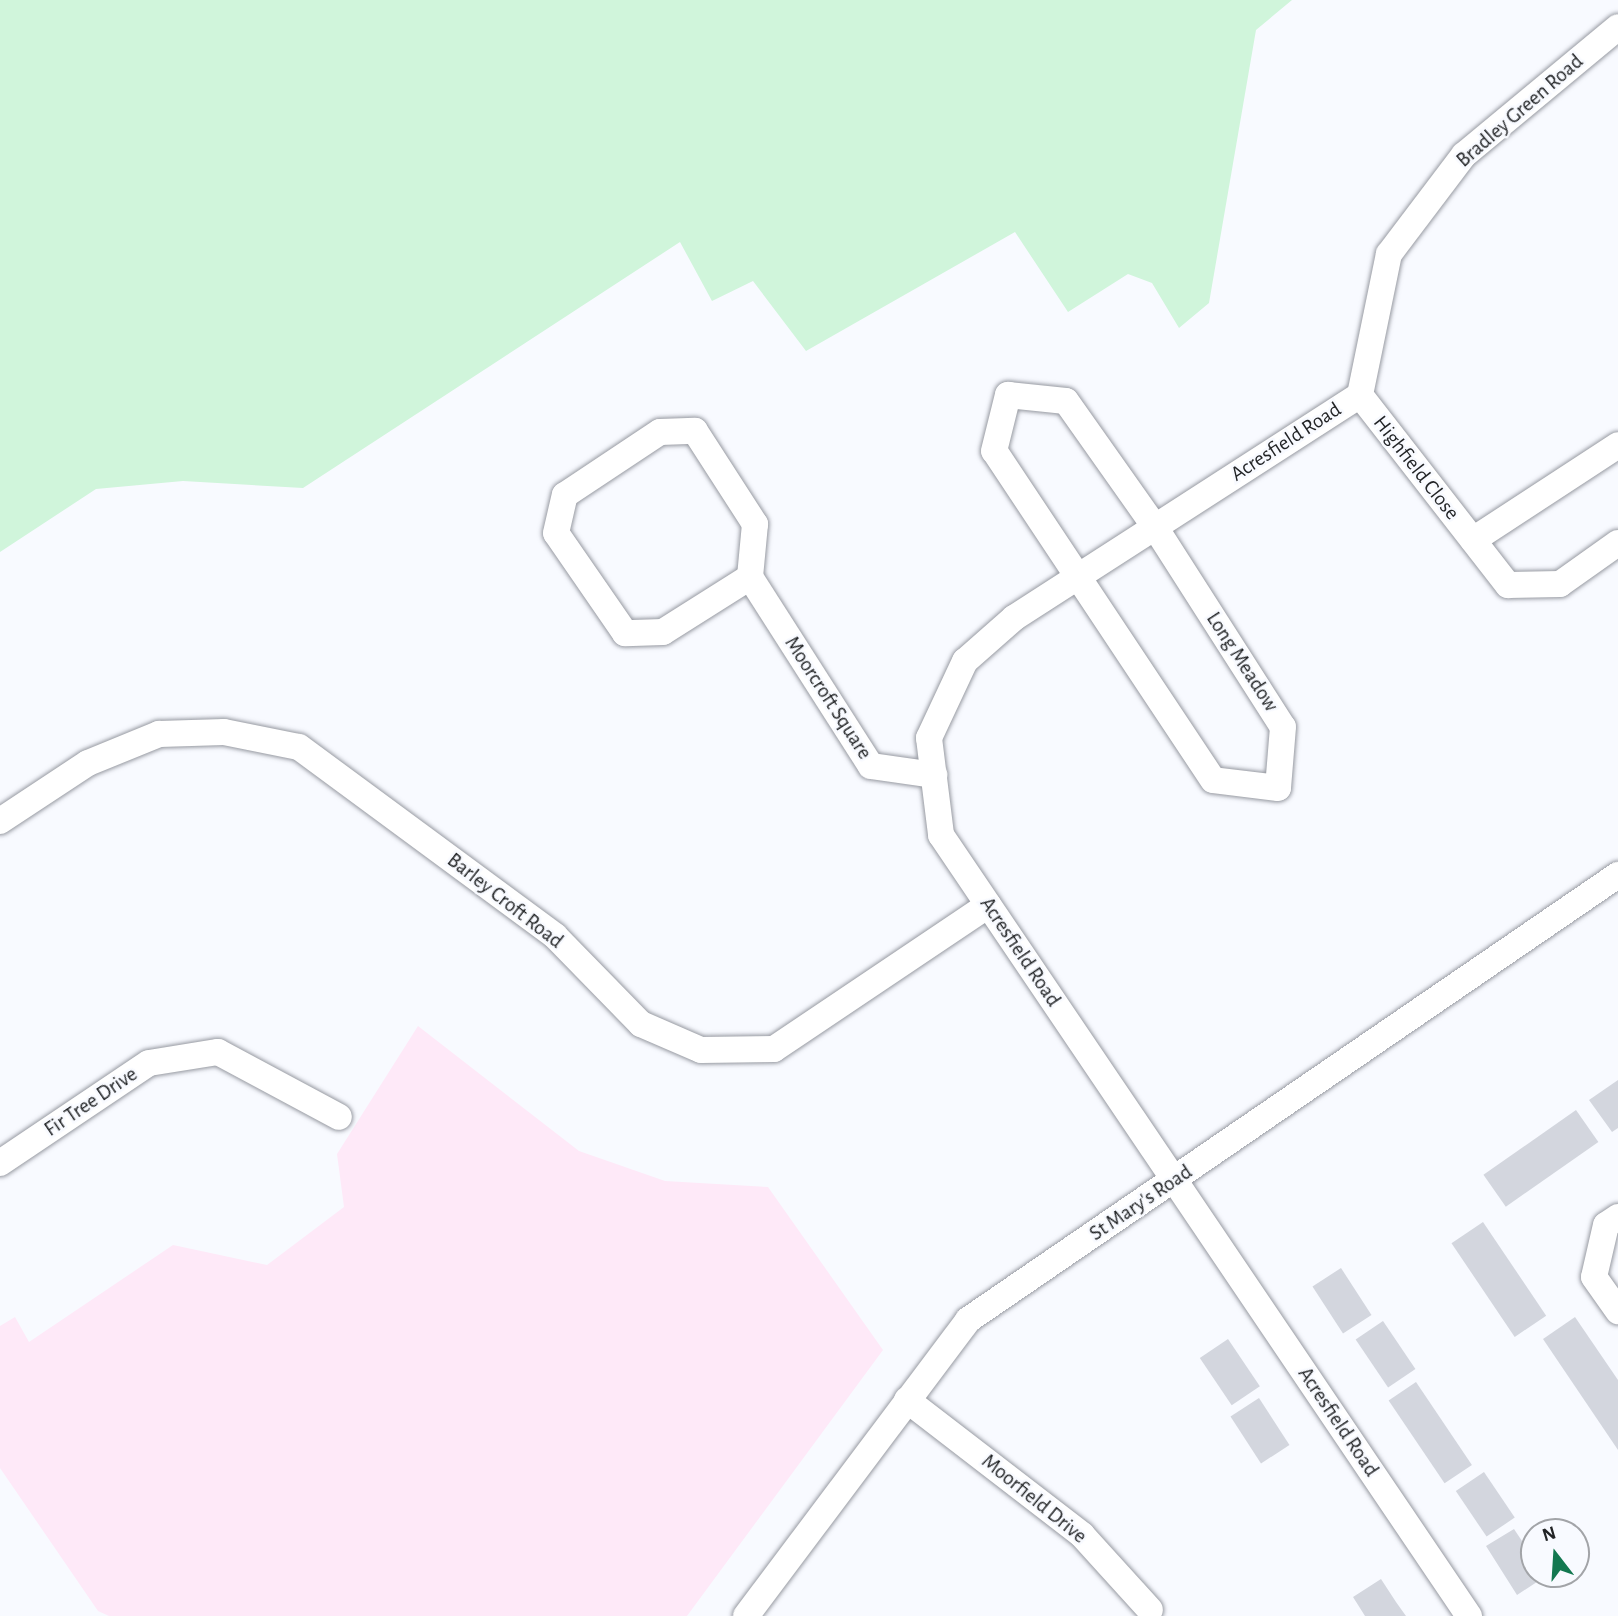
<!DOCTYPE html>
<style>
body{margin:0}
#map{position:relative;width:1618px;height:1616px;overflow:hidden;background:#f8faff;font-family:"Alegreya Sans",sans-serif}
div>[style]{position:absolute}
.education>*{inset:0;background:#fee9f8}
.green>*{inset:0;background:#d0f5db}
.building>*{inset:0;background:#d3d6de;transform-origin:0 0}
.roads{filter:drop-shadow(0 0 2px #979aa2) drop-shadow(0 0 2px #979aa2)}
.minor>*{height:26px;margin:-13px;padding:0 13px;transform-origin:13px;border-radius:13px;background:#fff}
span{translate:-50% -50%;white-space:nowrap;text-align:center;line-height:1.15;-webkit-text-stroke:5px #f8faff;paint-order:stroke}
.street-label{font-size:21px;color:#222426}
.north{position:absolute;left:1520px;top:1518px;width:70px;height:70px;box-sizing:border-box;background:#f8faff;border:2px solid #a2a4a8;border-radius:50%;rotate:343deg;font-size:19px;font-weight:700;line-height:28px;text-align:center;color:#222426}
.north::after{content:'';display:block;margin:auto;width:24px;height:32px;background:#137850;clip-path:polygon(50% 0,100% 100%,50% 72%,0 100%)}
</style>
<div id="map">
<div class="education">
<div style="clip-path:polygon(418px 1026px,579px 1151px,665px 1181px,768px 1187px,883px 1350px,687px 1616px,109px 1616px,98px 1611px,0 1468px,0 1326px,15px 1317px,29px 1342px,173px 1245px,267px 1265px,344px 1207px,337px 1154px)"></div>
</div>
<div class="green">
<div style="clip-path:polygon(0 0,1292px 0,1256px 30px,1209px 303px,1179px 328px,1152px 283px,1128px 274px,1068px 312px,1015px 232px,806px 351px,753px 281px,712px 301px,680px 242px,303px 488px,183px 481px,96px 489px,0 552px)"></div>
</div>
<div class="building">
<div style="clip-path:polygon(1618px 1080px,1618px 1128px,1612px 1132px,1589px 1100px)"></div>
<div style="left:1576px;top:1110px;width:39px;height:113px;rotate:55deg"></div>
<div style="left:1483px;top:1222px;width:113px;height:38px;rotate:56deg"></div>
<div style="left:1341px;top:1268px;width:56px;height:34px;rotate:57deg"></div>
<div style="clip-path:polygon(1575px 1317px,1618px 1380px,1618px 1450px,1543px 1339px)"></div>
<div style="left:1383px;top:1321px;width:58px;height:33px;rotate:56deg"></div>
<div style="left:1228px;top:1339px;width:57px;height:34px;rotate:56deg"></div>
<div style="left:1416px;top:1382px;width:100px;height:33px;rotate:56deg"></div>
<div style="left:1259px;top:1398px;width:56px;height:34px;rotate:57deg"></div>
<div style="left:1484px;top:1472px;width:55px;height:34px;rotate:56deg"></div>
<div style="clip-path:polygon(1514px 1529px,1534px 1559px,1534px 1574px,1546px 1576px,1517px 1595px,1486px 1546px)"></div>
<div style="clip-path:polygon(1381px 1579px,1396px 1602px,1406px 1616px,1365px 1616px,1353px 1597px)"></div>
</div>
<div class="roads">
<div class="minor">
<div style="left:1008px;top:395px;width:58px;rotate:5.9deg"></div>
<div style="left:1066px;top:401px;width:154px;rotate:54.8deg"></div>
<div style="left:1155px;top:527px;width:237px;rotate:57.4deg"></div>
<div style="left:1283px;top:727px;width:61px;rotate:94.7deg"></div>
<div style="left:1278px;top:788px;width:65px;rotate:-173deg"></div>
<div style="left:1213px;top:780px;width:395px;rotate:-123.6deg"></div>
<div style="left:994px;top:451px;width:58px;rotate:-76deg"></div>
<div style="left:1360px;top:395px;width:412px;rotate:147.2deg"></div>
<div style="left:1014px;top:618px;width:65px;rotate:138.7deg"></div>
<div style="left:965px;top:661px;width:85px;rotate:115.1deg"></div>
<div style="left:929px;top:738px;width:98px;rotate:82.9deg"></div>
<div style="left:941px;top:835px;width:943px;rotate:55.94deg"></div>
<div style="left:1360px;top:395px;width:144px;rotate:-78.4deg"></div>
<div style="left:1389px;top:254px;width:124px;rotate:-52.9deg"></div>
<div style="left:1464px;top:155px;width:200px;rotate:-39.7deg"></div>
<div style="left:1360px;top:395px;width:241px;rotate:52.1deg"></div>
<div style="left:1508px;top:585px;width:52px;rotate:-1.1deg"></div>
<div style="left:1560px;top:584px;width:71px;rotate:-35.3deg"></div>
<div style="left:1473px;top:540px;width:173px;rotate:-33.2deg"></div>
<div style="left:750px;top:577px;width:103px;rotate:147.7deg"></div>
<div style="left:663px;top:632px;width:38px;rotate:178deg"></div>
<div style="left:625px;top:633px;width:121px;rotate:-124.6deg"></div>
<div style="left:556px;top:533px;width:39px;rotate:-77deg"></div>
<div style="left:565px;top:495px;width:114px;rotate:-33.6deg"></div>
<div style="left:660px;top:432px;width:35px;rotate:-2deg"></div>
<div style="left:695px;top:431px;width:111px;rotate:57.2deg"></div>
<div style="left:755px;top:524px;width:53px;rotate:95.4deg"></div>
<div style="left:750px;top:577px;width:224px;rotate:57.4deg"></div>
<div style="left:871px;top:766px;width:64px;rotate:8.1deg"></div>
<div style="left:0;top:821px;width:105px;rotate:-33.4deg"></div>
<div style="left:88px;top:763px;width:77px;rotate:-22.2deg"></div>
<div style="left:159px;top:734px;width:65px;rotate:-1.8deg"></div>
<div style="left:224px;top:732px;width:76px;rotate:11.3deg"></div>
<div style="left:299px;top:747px;width:318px;rotate:36.4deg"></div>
<div style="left:555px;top:936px;width:123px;rotate:45.7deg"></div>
<div style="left:641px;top:1024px;width:65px;rotate:23.4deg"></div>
<div style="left:701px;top:1050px;width:73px;rotate:-0.8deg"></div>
<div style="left:774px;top:1049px;width:258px;rotate:-33.9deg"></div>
<div style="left:0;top:1163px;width:179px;rotate:-33.9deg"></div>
<div style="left:149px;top:1063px;width:70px;rotate:-9.1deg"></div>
<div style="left:218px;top:1052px;width:137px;rotate:28.2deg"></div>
<div style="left:1618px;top:1217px;width:14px;rotate:146deg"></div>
<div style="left:1606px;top:1225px;width:53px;rotate:103deg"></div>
<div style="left:1594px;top:1277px;width:42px;rotate:54.8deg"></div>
<div style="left:907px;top:1400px;width:221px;rotate:37.6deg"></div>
<div style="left:1082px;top:1535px;width:101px;rotate:47.8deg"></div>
<div style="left:746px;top:1616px;width:370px;rotate:-53.1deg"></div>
<div style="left:968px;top:1320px;width:788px;rotate:-34.4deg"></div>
</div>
</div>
<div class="street-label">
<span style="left:1520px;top:111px;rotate:-41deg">Bradley Green Road</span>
<span style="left:1286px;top:442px;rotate:-33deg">Acresfield Road</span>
<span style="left:1416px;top:468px;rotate:52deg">Highfield Close</span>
<span style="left:1242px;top:662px;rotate:57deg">Long Meadow</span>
<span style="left:828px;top:698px;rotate:57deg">Moorcroft Square</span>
<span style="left:505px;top:901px;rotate:38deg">Barley Croft Road</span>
<span style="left:1020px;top:952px;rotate:56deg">Acresfield Road</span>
<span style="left:91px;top:1102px;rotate:-34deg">Fir Tree Drive</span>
<span style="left:1141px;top:1203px;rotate:-34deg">St Mary's Road</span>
<span style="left:1338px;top:1422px;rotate:56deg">Acresfield Road</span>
<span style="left:1034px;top:1499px;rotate:39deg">Moorfield Drive</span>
</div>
<div class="north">N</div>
</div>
